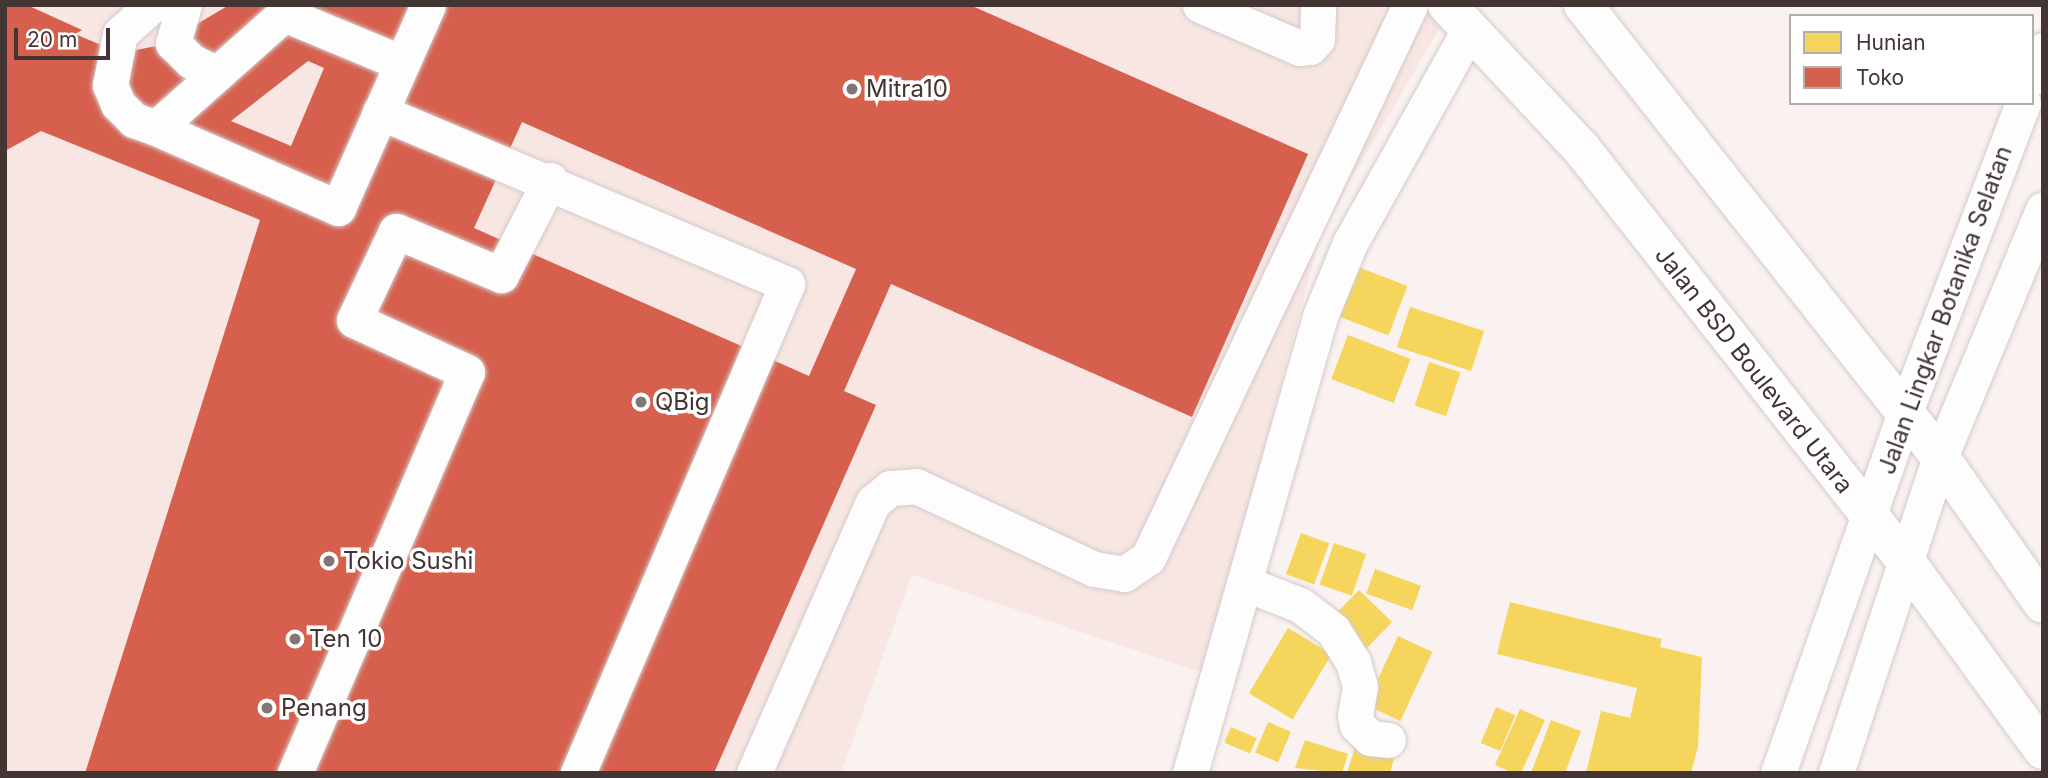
<!DOCTYPE html>
<style>
body{margin:0}
#map{position:relative;width:2048px;height:778px;overflow:hidden;background:#faf2f0;font-family:Inter,sans-serif}
div>[style]{position:absolute}
.built>*{inset:0;background:#f8e6e3}
.homes>*{inset:0;background:#f6d55c;transform-origin:0 0}
.shops>*{inset:0;background:#d6604d}
.roads{filter:drop-shadow(0 0 2px #d4cac9) drop-shadow(0 0 2px #d4cac9)}
.minor>*{height:35px;margin:-17.5px;padding:0 17.5px;transform-origin:17.5px;border-radius:17.5px;background:#fefdfd}
.major>*{height:38px;margin:-19px;padding:0 19px;transform-origin:19px;border-radius:19px;background:#fefdfd}
.dots>*{width:19px;height:19px;translate:-50% -50%;box-sizing:border-box;border:4px solid #fff;border-radius:50%}
span{translate:-50% -50%;white-space:nowrap;text-align:center;line-height:1.15;-webkit-text-stroke:7px #fff;paint-order:stroke}
.poi-label{font-size:24px;color:#423533}
.left{translate:0 -50%;text-align:left}
.street-label{font-size:24px;color:#423533}
.frame{position:absolute;inset:0;border:7px solid #423533;pointer-events:none}
.legend{position:absolute;left:1789px;top:14px;width:245px;height:91px;box-sizing:border-box;background:#fff;border:2px solid #b3aead;margin:0;padding:9px 12px;list-style:none;font-size:21px;color:#423533}
.legend li{display:flex;align-items:center;gap:14px;height:35px}
.legend b{width:35px;border:2px solid #b3aead}
.scale{position:absolute;left:14px;top:28px;width:96px;height:32px;box-sizing:border-box;border:4px solid #423533;border-top:0;padding-left:9px;font-size:21px;line-height:24px;white-space:nowrap;color:#423533;-webkit-text-stroke:5px #fff;paint-order:stroke}
</style>
<div id="map">
<div class="built">
<div style="clip-path:polygon(5px 5px,1420px 5px,1442px 24px,1322px 229px,1204px 673px,912px 575px,841px 773px,5px 773px)"></div>
</div>
<div class="homes">
<div style="left:1358px;top:267px;width:53px;height:53px;rotate:21deg"></div>
<div style="left:1410px;top:307px;width:78px;height:42px;rotate:18deg"></div>
<div style="left:1348px;top:335px;width:67px;height:47px;rotate:21deg"></div>
<div style="left:1429px;top:362px;width:33px;height:46px;rotate:18deg"></div>
<div style="left:1301px;top:533px;width:30px;height:44px;rotate:20deg"></div>
<div style="left:1334px;top:543px;width:34px;height:44px;rotate:19deg"></div>
<div style="left:1375px;top:569px;width:49px;height:26px;rotate:20deg"></div>
<div style="left:1359px;top:590px;width:46px;height:37px;rotate:44deg"></div>
<div style="clip-path:polygon(1510px 602px,1662px 639px,1660px 647px,1702px 657px,1698px 747px,1691px 773px,1586px 773px,1601px 711px,1630px 718px,1637px 688px,1497px 654px)"></div>
<div style="left:1288px;top:628px;width:51px;height:76px;rotate:31deg"></div>
<div style="left:1398px;top:636px;width:38px;height:76px;rotate:25deg"></div>
<div style="left:1496px;top:707px;width:21px;height:39px;rotate:23deg"></div>
<div style="clip-path:polygon(1520px 709px,1545px 720px,1521px 773px,1513px 773px,1495px 765px)"></div>
<div style="clip-path:polygon(1551px 720px,1581px 731px,1565px 773px,1531px 773px)"></div>
<div style="left:1268px;top:722px;width:25px;height:33px;rotate:23deg"></div>
<div style="left:1231px;top:727px;width:28px;height:17px;rotate:23deg"></div>
<div style="clip-path:polygon(1305px 740px,1348px 754px,1342px 773px,1295px 768px)"></div>
<div style="clip-path:polygon(1355px 747px,1394px 758px,1390px 773px,1347px 773px)"></div>
</div>
<div class="shops">
<div style="clip-path:polygon(evenodd,5px 5px,27px 5px,82px 30px,75px 34px,120px 53px,162px 45px,229px 5px,970px 5px,1308px 154px,1192px 417px,891px 284px,844px 391px,876px 405px,714px 773px,85px 773px,260px 220px,41px 131px,5px 151px,5px 5px,308px 61px,324px 68px,291px 146px,231px 121px,308px 61px,5px 5px,522px 122px,856px 269px,809px 376px,474px 228px,522px 122px)"></div>
</div>
<div class="roads">
<div class="minor">
<div style="left:152px;top:5px;width:43px;rotate:137.8deg"></div>
<div style="left:120px;top:34px;width:52px;rotate:101.1deg"></div>
<div style="left:110px;top:85px;width:21px;rotate:67deg"></div>
<div style="left:118px;top:104px;width:23px;rotate:45deg"></div>
<div style="left:134px;top:120px;width:23px;rotate:20deg"></div>
<div style="left:184px;top:5px;width:40px;rotate:106deg"></div>
<div style="left:173px;top:43px;width:25px;rotate:45deg"></div>
<div style="left:191px;top:61px;width:28px;rotate:27deg"></div>
<div style="left:1200px;top:5px;width:109px;rotate:23.3deg"></div>
<div style="left:1300px;top:48px;width:10px;rotate:-6deg"></div>
<div style="left:1310px;top:47px;width:11px;rotate:-49deg"></div>
<div style="left:1317px;top:39px;width:34px;rotate:-88deg"></div>
<div style="left:402px;top:63px;width:128px;rotate:-157.4deg"></div>
<div style="left:284px;top:14px;width:171px;rotate:138.3deg"></div>
<div style="left:156px;top:128px;width:199px;rotate:23.7deg"></div>
<div style="left:338px;top:208px;width:222px;rotate:-66.1deg"></div>
<div style="left:2032px;top:78px;width:30px;rotate:-69deg"></div>
<div style="left:380px;top:112px;width:442px;rotate:22.9deg"></div>
<div style="left:787px;top:284px;width:532px;rotate:113.14deg"></div>
<div style="left:1246px;top:584px;width:58px;rotate:21.3deg"></div>
<div style="left:1300px;top:605px;width:41px;rotate:37.1deg"></div>
<div style="left:1333px;top:630px;width:38px;rotate:58deg"></div>
<div style="left:1353px;top:662px;width:26px;rotate:74deg"></div>
<div style="left:1360px;top:687px;width:28px;rotate:100deg"></div>
<div style="left:1355px;top:715px;width:10px;rotate:79deg"></div>
<div style="left:1357px;top:725px;width:18px;rotate:45deg"></div>
<div style="left:1370px;top:738px;width:18px;rotate:6deg"></div>
<div style="left:295px;top:773px;width:436px;rotate:-66.8deg"></div>
<div style="left:467px;top:372px;width:124px;rotate:-155.3deg"></div>
<div style="left:354px;top:320px;width:98px;rotate:-64.7deg"></div>
<div style="left:396px;top:231px;width:114px;rotate:22.7deg"></div>
<div style="left:501px;top:275px;width:107px;rotate:-62.7deg"></div>
<div style="left:754px;top:773px;width:296px;rotate:-66.3deg"></div>
<div style="left:873px;top:502px;width:22px;rotate:-39deg"></div>
<div style="left:890px;top:488px;width:26px;rotate:-4deg"></div>
<div style="left:916px;top:486px;width:196px;rotate:25deg"></div>
<div style="left:1094px;top:569px;width:30px;rotate:9deg"></div>
<div style="left:1124px;top:574px;width:29px;rotate:-34deg"></div>
<div style="left:1148px;top:558px;width:612px;rotate:-64.65deg"></div>
<div style="left:1190px;top:773px;width:477px;rotate:-74.1deg"></div>
<div style="left:1321px;top:314px;width:77px;rotate:-67.8deg"></div>
<div style="left:1350px;top:243px;width:246px;rotate:-60.8deg"></div>
<div style="left:1778px;top:773px;width:383px;rotate:-70.6deg"></div>
<div style="left:1905px;top:412px;width:331px;rotate:-69.1deg"></div>
<div style="left:1836px;top:773px;width:333px;rotate:-71.8deg"></div>
<div style="left:1940px;top:457px;width:268px;rotate:-67.4deg"></div>
</div>
<div class="major">
<div style="left:1447px;top:5px;width:196px;rotate:46.9deg"></div>
<div style="left:1581px;top:148px;width:528px;rotate:51.85deg"></div>
<div style="left:1907px;top:563px;width:231px;rotate:54deg"></div>
<div style="left:1583px;top:5px;width:576px;rotate:51.7deg"></div>
<div style="left:1940px;top:457px;width:179px;rotate:55deg"></div>
</div>
</div>
<div class="dots">
<div style="left:852px;top:89px;background:#827775"></div>
<div style="left:641px;top:402px;background:#827775"></div>
<div style="left:329px;top:561px;background:#827775"></div>
<div style="left:295px;top:639px;background:#827775"></div>
<div style="left:267px;top:708px;background:#827775"></div>
</div>
<div class="poi-label">
<span class="left" style="left:866px;top:89px">Mitra10</span>
<span class="left" style="left:655px;top:402px">QBig</span>
<span class="left" style="left:343px;top:561px">Tokio Sushi</span>
<span class="left" style="left:309px;top:639px">Ten 10</span>
<span class="left" style="left:281px;top:708px">Penang</span>
</div>
<div class="street-label">
<span style="left:1945px;top:310px;rotate:-70deg">Jalan Lingkar Botanika Selatan</span>
<span style="left:1754px;top:370px;rotate:52deg">Jalan BSD Boulevard Utara</span>
</div>
<div class="frame"></div>
<ul class="legend">
<li><b style="height:19px;background:#f6d55c"></b>Hunian</li>
<li><b style="height:19px;background:#d6604d"></b>Toko</li>
</ul>
<div class="scale">20 m</div>
</div>
